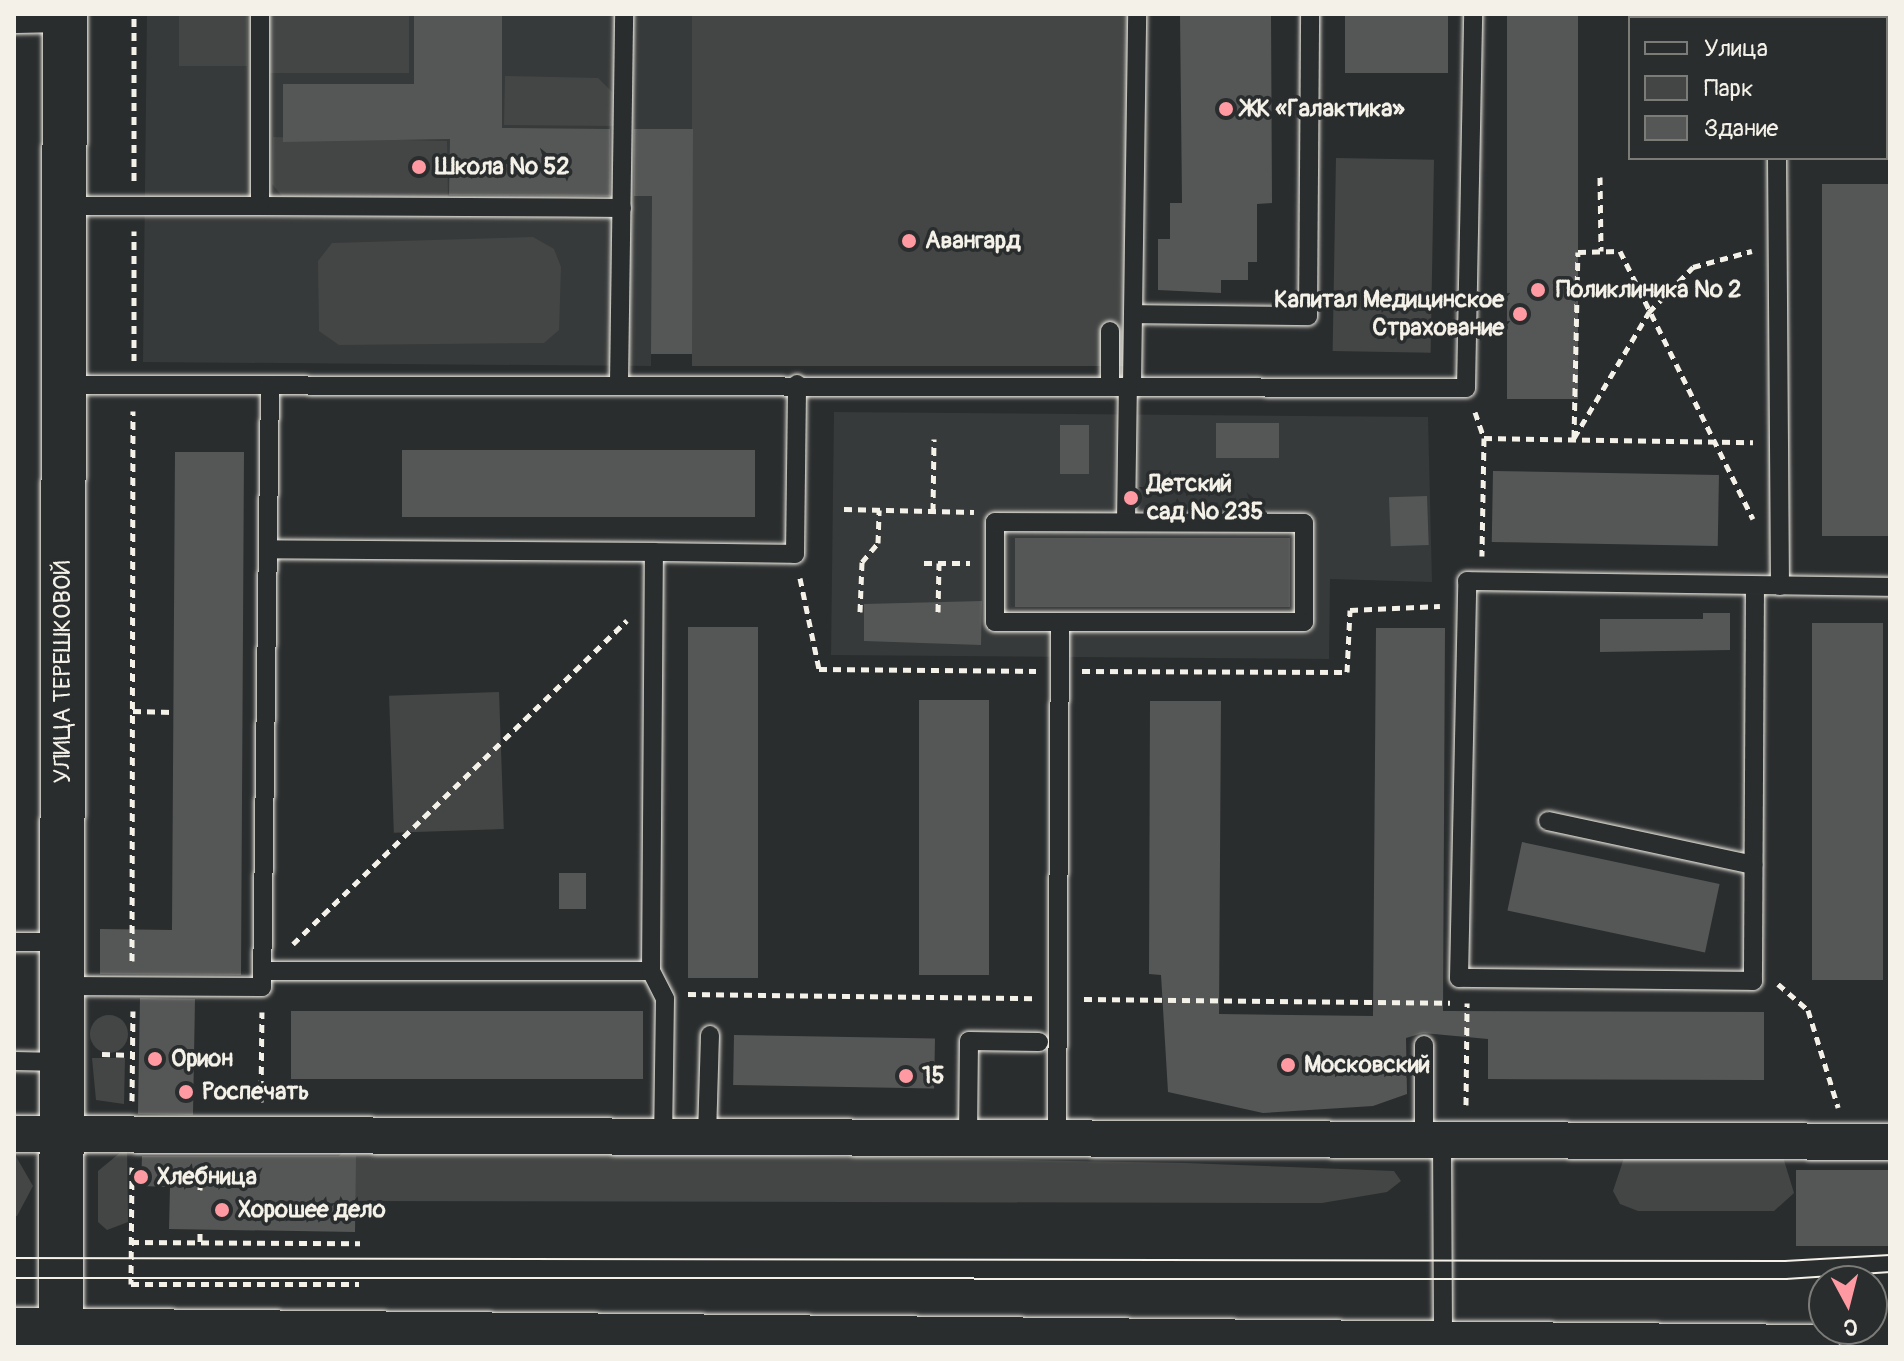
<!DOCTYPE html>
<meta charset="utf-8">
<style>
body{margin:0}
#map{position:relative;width:1904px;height:1361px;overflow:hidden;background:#2a2d2e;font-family:Pangolin,sans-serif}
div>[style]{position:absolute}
.built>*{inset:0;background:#373a3a}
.green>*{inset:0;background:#444645;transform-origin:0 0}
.round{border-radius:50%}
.building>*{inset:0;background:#555756;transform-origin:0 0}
.path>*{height:5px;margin-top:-2.5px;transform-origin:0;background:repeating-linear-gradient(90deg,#f4f1e8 0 8px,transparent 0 14px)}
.roads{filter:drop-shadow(0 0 2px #f4f1e8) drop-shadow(0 0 2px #f4f1e8)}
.lane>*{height:18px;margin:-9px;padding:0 9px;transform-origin:9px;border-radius:9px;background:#2a2d2e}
.street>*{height:36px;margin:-18px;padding:0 18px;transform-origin:18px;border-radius:18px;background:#2a2d2e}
.secondary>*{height:44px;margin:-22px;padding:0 22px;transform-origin:22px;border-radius:22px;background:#2a2d2e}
.primary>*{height:44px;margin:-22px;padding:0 22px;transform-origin:22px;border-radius:22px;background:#2a2d2e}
.tram>*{height:2px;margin:-1px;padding:0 1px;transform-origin:1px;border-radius:1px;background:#f4f1e8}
.dots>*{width:22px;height:22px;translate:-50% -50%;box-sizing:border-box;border:4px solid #2a2d2e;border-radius:50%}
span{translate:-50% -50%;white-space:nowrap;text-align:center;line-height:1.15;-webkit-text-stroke:7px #2a2d2e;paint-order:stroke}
.poi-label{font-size:24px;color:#f4f1e8;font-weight:700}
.left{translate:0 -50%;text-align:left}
.right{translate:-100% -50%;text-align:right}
.street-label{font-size:24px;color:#f4f1e8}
.frame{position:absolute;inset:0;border:16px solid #f4f1e8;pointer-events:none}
.legend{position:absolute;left:1628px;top:16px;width:260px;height:144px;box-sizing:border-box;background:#2a2d2e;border:2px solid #7b7b78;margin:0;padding:10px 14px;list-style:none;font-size:24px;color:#f4f1e8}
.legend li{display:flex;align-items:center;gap:16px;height:40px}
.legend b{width:40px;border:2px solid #7b7b78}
.north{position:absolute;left:1808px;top:1265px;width:80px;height:80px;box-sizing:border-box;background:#2a2d2e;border:2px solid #7b7b78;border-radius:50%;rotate:173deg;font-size:22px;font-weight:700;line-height:32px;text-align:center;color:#f4f1e8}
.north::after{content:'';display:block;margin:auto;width:28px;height:36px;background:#ff9aa2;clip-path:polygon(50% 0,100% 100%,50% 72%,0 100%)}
</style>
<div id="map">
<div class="built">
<div style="clip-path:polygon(147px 14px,692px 14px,692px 354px,651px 354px,651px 366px,143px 362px)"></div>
<div style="clip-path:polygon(834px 412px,1428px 417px,1432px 582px,1330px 579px,1329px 659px,831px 655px)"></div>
</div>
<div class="green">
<div style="left:179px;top:14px;width:68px;height:52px"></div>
<div style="left:270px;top:14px;width:139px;height:59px"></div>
<div style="left:692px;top:14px;width:436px;height:352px"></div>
<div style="clip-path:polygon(505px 76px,598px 78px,612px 92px,614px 126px,504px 125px)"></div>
<div style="clip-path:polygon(273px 137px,447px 141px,448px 197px,282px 196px,272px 184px)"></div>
<div style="left:1336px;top:158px;width:98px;height:193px;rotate:1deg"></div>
<div style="clip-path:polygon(533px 237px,554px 249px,561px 267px,559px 330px,544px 343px,339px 345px,319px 331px,318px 261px,332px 243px)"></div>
<div style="left:499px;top:692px;width:137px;height:110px;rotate:88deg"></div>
<div class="round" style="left:90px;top:1015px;width:38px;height:38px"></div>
<div style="clip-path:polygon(92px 1058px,125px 1058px,124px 1104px,96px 1100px)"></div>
<div style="clip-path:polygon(127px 1147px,128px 1222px,107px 1230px,98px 1222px,98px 1171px)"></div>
<div style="clip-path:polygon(362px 1148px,1185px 1163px,1394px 1171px,1401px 1181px,1387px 1192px,1322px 1203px,347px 1201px,329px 1165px,344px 1151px)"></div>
<div style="clip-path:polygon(14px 1153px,33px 1186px,17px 1216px,14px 1216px)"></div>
<div style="clip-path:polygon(1783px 1157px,1794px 1193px,1774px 1211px,1638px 1211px,1620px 1204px,1613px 1191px,1624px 1158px)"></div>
</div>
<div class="building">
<div style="clip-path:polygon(414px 14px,502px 14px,502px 128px,610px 129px,610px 196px,449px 195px,450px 139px,283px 142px,283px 84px,414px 84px)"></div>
<div style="clip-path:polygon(1180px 14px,1271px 14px,1272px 203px,1257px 204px,1257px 262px,1248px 262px,1248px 280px,1221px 280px,1221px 293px,1158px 290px,1158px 239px,1170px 239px,1170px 203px,1182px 203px)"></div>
<div style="left:1345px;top:14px;width:103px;height:59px"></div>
<div style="left:1507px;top:14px;width:71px;height:385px"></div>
<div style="clip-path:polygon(634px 129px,693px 129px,692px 354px,651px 354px,652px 196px,634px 196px)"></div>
<div style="left:1822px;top:184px;width:68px;height:352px"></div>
<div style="left:1216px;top:423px;width:63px;height:35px"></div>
<div style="left:1060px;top:425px;width:29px;height:49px"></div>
<div style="left:402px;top:450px;width:353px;height:67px"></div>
<div style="clip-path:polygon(175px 452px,244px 452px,241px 975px,100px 974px,100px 929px,172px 930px)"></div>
<div style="left:1493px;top:471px;width:226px;height:71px;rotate:1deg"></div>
<div style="left:1427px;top:496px;width:49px;height:38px;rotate:88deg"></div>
<div style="left:1015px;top:538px;width:275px;height:69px"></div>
<div style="clip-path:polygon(982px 601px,981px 645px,864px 641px,864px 604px)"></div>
<div style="clip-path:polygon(1703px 613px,1730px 613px,1730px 650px,1600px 652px,1600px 619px,1703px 619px)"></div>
<div style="left:1883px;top:623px;width:357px;height:71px;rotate:90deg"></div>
<div style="left:688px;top:627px;width:70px;height:351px"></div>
<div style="clip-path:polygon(1376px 628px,1445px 628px,1443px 1011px,1764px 1012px,1764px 1080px,1488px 1079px,1488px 1039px,1423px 1033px,1406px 1038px,1407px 1094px,1373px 1106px,1263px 1113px,1168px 1092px,1161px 975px,1149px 974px,1150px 701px,1221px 701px,1219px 1014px,1373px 1016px)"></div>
<div style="left:919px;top:700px;width:70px;height:275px"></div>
<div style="left:1522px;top:842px;width:202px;height:70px;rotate:12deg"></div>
<div style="left:586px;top:873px;width:36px;height:27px;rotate:90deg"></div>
<div style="left:140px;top:998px;width:55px;height:116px;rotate:1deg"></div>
<div style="left:291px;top:1011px;width:352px;height:68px"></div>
<div style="left:734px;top:1035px;width:201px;height:50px;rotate:1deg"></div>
<div style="clip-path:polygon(142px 1156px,356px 1156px,355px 1232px,169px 1229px,170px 1187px,141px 1186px)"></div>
<div style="left:1796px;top:1170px;width:94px;height:76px"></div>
</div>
<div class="path">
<div style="left:1600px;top:177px;width:74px;rotate:89.2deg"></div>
<div style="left:134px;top:181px;width:167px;rotate:-90deg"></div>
<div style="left:134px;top:361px;width:130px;rotate:-90deg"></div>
<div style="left:1475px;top:412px;width:28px;rotate:71deg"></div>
<div style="left:1484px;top:438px;width:118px;rotate:91deg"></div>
<div style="left:1484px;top:438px;width:269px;rotate:0.9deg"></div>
<div style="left:1574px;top:438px;width:186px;rotate:-88.8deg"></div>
<div style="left:1578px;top:252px;width:42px;rotate:-1.4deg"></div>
<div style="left:1620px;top:251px;width:299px;rotate:63.6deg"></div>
<div style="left:1574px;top:438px;width:147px;rotate:-59.2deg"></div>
<div style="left:1649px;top:312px;width:63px;rotate:-45.6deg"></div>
<div style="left:1693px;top:267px;width:61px;rotate:-15.2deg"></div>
<div style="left:844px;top:509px;width:130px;rotate:1.3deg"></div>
<div style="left:933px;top:511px;width:72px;rotate:-89.2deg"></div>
<div style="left:924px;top:563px;width:46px"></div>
<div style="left:800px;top:578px;width:93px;rotate:78.2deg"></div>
<div style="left:819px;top:669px;width:217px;rotate:0.5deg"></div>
<div style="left:860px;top:612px;width:50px;rotate:-87.7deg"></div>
<div style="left:862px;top:562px;width:25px;rotate:-50deg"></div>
<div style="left:878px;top:543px;width:33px;rotate:-88deg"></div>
<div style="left:938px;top:612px;width:49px;rotate:-88.8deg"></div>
<div style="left:1082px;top:671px;width:265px;rotate:0.2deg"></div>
<div style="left:1347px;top:672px;width:62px;rotate:-87.2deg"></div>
<div style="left:1350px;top:610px;width:90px;rotate:-2.5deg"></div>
<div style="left:133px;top:711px;width:40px;rotate:1.4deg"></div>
<div style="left:293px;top:944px;width:465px;rotate:-44.1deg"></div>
<div style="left:132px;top:961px;width:550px;rotate:-89.9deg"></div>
<div style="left:1778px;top:984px;width:40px;rotate:41deg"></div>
<div style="left:1808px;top:1010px;width:102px;rotate:72.8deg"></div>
<div style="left:688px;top:994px;width:346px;rotate:0.7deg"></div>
<div style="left:1084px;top:999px;width:366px;rotate:0.6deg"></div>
<div style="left:102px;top:1054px;width:31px;rotate:2deg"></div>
<div style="left:132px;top:1101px;width:90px;rotate:-89.4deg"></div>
<div style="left:261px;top:1102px;width:90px;rotate:-89.4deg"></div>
<div style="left:1466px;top:1105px;width:102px;rotate:-89.4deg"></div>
<div style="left:132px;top:1167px;width:117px;rotate:90.5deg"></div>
<div style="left:131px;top:1284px;width:228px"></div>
<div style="left:200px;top:1190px;width:23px;rotate:-88deg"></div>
<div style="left:131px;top:1242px;width:229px;rotate:0.3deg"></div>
<div style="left:200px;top:1242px;width:13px;rotate:-90deg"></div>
</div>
<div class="roads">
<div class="lane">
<div style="left:260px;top:14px;width:192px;rotate:90deg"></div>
<div style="left:260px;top:206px;width:362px;rotate:0.3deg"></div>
<div style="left:1778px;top:18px;width:4px;rotate:-90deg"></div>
<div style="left:14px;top:24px;width:51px;rotate:-1.1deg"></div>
<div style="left:1777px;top:158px;width:428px;rotate:89.6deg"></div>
<div style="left:65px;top:206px;width:195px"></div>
<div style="left:1133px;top:314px;width:175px;rotate:0.7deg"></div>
<div style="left:1308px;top:316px;width:302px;rotate:-89.6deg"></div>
<div style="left:619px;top:383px;width:369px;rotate:-89.2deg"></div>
<div style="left:65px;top:385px;width:1401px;rotate:0.12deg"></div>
<div style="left:1466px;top:388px;width:374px;rotate:-88.9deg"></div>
<div style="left:1110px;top:385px;width:54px;rotate:-90deg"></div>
<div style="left:1132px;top:385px;width:371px;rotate:-89.2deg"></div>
<div style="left:1126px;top:522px;width:137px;rotate:-89.2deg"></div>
<div style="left:654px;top:552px;width:141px;rotate:0.8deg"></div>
<div style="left:795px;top:554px;width:170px;rotate:-89.3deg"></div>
<div style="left:1755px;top:586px;width:395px;rotate:90.3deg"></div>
<div style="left:1753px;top:981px;width:294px;rotate:-179.4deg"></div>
<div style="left:1459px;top:978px;width:397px;rotate:-88.8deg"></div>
<div style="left:1467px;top:581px;width:423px;rotate:0.8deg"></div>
<div style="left:1548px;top:821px;width:210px;rotate:12.1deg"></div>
<div style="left:14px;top:942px;width:48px"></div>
<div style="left:263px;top:971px;width:388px"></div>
<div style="left:651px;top:971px;width:419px;rotate:-89.6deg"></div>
<div style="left:654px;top:552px;width:386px;rotate:-179.6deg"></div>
<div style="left:651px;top:971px;width:31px;rotate:63deg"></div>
<div style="left:665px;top:999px;width:136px;rotate:90.8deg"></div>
<div style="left:61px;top:986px;width:201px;rotate:0.3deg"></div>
<div style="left:262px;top:987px;width:602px;rotate:-89.24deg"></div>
<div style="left:14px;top:1061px;width:47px;rotate:1.2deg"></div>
<div style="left:707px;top:1136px;width:101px;rotate:-88.3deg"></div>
<div style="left:968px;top:1137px;width:96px;rotate:-89.4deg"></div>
<div style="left:969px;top:1041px;width:70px;rotate:0.8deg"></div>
<div style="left:1057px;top:1138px;width:516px;rotate:-89.67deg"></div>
<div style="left:1060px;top:622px;width:65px;rotate:180deg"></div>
<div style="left:995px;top:622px;width:100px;rotate:-90deg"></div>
<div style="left:995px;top:522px;width:309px;rotate:0.2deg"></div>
<div style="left:1304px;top:523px;width:99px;rotate:90deg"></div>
<div style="left:1304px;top:622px;width:244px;rotate:180deg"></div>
<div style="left:1424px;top:1141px;width:96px;rotate:-90deg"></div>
<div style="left:1442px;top:1141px;width:203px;rotate:89.7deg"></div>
</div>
<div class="street">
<div style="left:14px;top:1134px;width:1876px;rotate:0.24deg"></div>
</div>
<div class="secondary">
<div style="left:61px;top:1331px;width:1317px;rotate:-89.83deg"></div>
</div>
<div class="primary">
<div style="left:14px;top:1330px;width:1803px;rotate:0.54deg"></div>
</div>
</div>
<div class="tram">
<div style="left:14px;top:1258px;width:1771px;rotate:0.1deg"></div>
<div style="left:1785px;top:1261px;width:105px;rotate:-3.3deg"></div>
<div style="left:14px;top:1278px;width:1773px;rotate:0.03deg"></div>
<div style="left:1787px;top:1279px;width:103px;rotate:-3.9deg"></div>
</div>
<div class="dots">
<div style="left:1226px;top:109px;background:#ff9aa2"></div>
<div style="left:419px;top:167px;background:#ff9aa2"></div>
<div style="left:909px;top:241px;background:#ff9aa2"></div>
<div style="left:1538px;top:290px;background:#ff9aa2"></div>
<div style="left:1520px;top:314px;background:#ff9aa2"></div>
<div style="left:1131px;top:498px;background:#ff9aa2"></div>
<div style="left:155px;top:1059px;background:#ff9aa2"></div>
<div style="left:1288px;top:1065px;background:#ff9aa2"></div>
<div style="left:906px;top:1076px;background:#ff9aa2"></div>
<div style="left:186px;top:1092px;background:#ff9aa2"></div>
<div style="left:141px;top:1177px;background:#ff9aa2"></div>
<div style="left:222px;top:1210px;background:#ff9aa2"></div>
</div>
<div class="poi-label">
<span class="left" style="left:1242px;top:109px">ЖК «Галактика»</span>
<span class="left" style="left:435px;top:167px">Школа № 52</span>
<span class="left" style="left:925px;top:241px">Авангард</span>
<span class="left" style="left:1556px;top:290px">Поликлиника № 2</span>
<span class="right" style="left:1504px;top:314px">Капитал Медицинское<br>Страхование</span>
<span class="left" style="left:1147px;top:498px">Детский<br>сад № 235</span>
<span class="left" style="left:171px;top:1059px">Орион</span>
<span class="left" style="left:1304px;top:1065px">Московский</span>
<span class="left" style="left:922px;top:1076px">15</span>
<span class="left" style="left:202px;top:1092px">Роспечать</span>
<span class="left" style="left:157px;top:1177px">Хлебница</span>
<span class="left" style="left:238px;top:1210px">Хорошее дело</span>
</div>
<div class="street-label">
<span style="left:63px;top:672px;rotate:-90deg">УЛИЦА ТЕРЕШКОВОЙ</span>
</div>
<div class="frame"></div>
<ul class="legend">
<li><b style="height:10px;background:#2a2d2e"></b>Улица</li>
<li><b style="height:22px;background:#444645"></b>Парк</li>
<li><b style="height:22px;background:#555756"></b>Здание</li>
</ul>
<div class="north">С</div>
</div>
